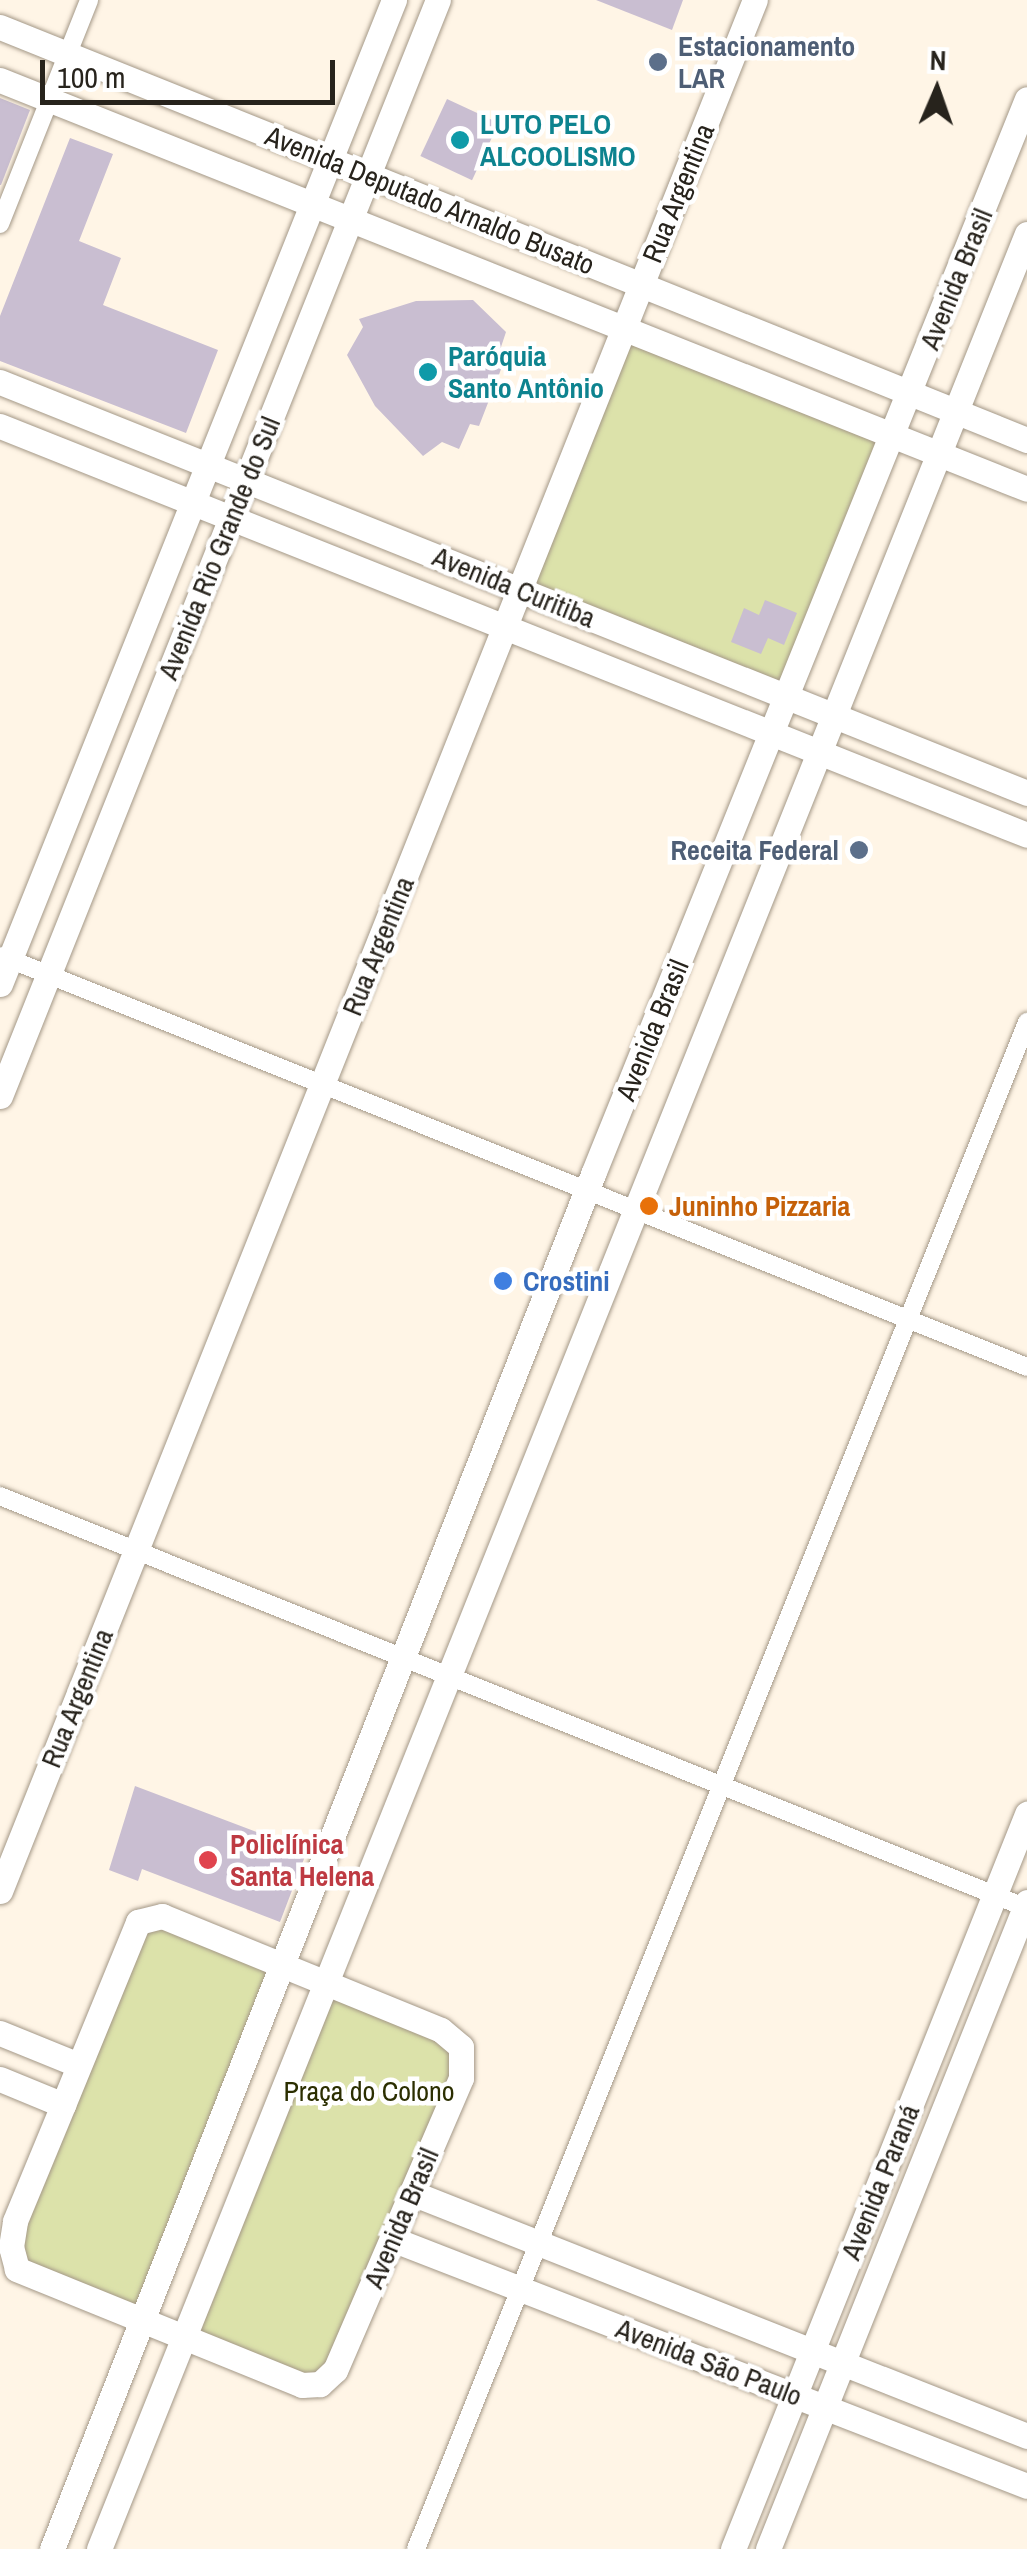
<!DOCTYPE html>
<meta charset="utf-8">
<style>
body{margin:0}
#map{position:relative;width:1027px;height:2549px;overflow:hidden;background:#fff5e6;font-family:"Archivo Narrow",sans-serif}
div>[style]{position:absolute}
.green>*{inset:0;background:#dce2aa;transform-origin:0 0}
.building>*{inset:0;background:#c9bed1;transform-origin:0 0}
.roads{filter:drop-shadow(0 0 2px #a49887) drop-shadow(0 0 2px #a49887)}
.street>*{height:18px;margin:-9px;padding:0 9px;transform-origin:9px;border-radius:9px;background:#fff}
.secondary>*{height:25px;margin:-12.5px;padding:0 12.5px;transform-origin:12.5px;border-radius:12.5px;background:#fff}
.dots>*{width:28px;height:28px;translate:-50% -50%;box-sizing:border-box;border:5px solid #fff;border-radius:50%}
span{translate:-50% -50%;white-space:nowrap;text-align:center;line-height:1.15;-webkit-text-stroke:9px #fff;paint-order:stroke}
.service-label{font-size:28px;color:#4e5e75;font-weight:700}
.left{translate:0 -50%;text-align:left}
.right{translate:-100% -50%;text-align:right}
.culture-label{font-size:28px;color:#0d838f;font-weight:700}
.street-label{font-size:28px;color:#27231c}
.food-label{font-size:28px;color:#c56008;font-weight:700}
.shop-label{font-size:28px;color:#366cbe;font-weight:700}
.health-label{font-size:28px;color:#be3a42;font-weight:700}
.park-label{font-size:28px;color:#2b2e00}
.north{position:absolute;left:887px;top:40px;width:100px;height:100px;-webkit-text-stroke:8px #fff;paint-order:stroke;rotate:2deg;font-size:28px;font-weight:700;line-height:40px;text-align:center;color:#27231c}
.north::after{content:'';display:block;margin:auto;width:35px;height:45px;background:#27231c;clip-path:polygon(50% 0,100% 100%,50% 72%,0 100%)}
.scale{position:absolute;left:40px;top:60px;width:295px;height:45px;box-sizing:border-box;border:5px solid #27231c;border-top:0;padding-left:12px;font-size:30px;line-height:35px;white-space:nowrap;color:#27231c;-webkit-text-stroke:8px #fff;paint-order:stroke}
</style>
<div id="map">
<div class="green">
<div style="left:628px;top:338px;width:275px;height:267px;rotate:22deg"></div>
<div style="clip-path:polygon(157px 1925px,274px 1967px,136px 2309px,26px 2265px,18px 2246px,142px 1931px)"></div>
<div style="clip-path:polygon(331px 1992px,438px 2037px,454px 2052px,455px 2076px,330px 2366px,302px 2377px,193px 2332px)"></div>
</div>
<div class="building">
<div style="clip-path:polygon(596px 0,683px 0,672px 30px)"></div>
<div style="clip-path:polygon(0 98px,30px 110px,1px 185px,0 185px)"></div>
<div style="left:447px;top:99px;width:57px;height:63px;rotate:25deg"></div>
<div style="clip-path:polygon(70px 138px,113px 154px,79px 241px,121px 258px,103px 305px,218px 350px,186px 433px,0 361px,0 316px)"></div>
<div style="clip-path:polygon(473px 300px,506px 332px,498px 356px,505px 359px,479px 426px,470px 424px,459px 449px,442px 442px,423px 456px,375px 406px,347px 355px,363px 327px,359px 319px,416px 301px)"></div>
<div style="clip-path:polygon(765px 600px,797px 613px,784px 645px,768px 638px,761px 654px,731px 642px,744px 608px,759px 615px)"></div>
<div style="clip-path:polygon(135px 1786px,307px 1851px,280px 1922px,142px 1869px,138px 1881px,109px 1870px)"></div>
</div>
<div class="roads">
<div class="street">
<div style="left:0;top:224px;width:241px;rotate:-68.3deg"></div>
<div style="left:2px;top:956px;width:1104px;rotate:21.85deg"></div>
<div style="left:0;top:1496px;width:1107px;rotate:21.86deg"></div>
<div style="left:416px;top:2549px;width:1645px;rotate:-68.19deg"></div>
</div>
<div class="secondary">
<div style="left:0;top:27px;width:1107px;rotate:21.91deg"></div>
<div style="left:0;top:80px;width:1105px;rotate:21.71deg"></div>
<div style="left:0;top:382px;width:1106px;rotate:21.81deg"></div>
<div style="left:0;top:426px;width:1105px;rotate:21.71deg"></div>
<div style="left:0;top:984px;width:1060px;rotate:-68.18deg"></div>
<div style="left:0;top:1096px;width:1180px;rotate:-68.22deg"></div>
<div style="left:0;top:1891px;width:2036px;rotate:-68.24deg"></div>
<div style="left:162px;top:1916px;width:301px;rotate:22.2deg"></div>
<div style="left:441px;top:2030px;width:26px;rotate:40deg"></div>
<div style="left:461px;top:2047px;width:31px;rotate:90deg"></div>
<div style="left:461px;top:2078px;width:318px;rotate:113.3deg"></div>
<div style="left:335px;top:2370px;width:21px;rotate:137deg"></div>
<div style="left:320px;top:2384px;width:18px;rotate:177deg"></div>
<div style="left:302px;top:2385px;width:308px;rotate:-157.9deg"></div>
<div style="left:17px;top:2269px;width:23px;rotate:-105deg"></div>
<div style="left:11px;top:2247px;width:26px;rotate:-81deg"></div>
<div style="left:15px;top:2221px;width:126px;rotate:-67.5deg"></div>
<div style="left:63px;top:2105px;width:198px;rotate:-67.7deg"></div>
<div style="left:138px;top:1922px;width:25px;rotate:-14deg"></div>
<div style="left:0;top:2033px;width:85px;rotate:22.1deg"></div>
<div style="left:0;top:2079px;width:68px;rotate:22.4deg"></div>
<div style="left:412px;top:2193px;width:661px;rotate:21.56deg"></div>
<div style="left:392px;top:2239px;width:681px;rotate:21.25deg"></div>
<div style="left:52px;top:2549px;width:1478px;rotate:-68.52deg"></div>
<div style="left:593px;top:1174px;width:1159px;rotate:-68.02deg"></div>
<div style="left:99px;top:2549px;width:2494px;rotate:-68.16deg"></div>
<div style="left:733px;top:2549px;width:792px;rotate:-68.2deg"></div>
<div style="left:768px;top:2549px;width:697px;rotate:-68.18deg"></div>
</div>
</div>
<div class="dots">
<div style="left:658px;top:62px;background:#5c6f8a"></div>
<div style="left:460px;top:140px;background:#0f9aa8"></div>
<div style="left:428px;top:372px;background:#0f9aa8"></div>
<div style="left:859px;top:850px;background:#5c6f8a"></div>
<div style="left:649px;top:1206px;background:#e8710a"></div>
<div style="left:503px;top:1281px;background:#3f7fe0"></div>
<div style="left:208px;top:1860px;background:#e0444e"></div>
</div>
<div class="service-label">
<span class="left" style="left:678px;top:62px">Estacionamento<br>LAR</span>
<span class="right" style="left:839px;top:850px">Receita Federal</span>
</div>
<div class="culture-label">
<span class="left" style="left:480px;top:140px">LUTO PELO<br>ALCOOLISMO</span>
<span class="left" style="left:448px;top:372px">Paróquia<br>Santo Antônio</span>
</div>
<div class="street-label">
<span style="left:678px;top:193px;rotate:-68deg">Rua Argentina</span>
<span style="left:430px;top:200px;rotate:22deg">Avenida Deputado Arnaldo Busato</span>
<span style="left:956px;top:279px;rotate:-68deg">Avenida Brasil</span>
<span style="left:219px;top:548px;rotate:-68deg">Avenida Rio Grande do Sul</span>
<span style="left:514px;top:587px;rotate:22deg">Avenida Curitiba</span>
<span style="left:378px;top:946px;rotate:-68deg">Rua Argentina</span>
<span style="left:652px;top:1030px;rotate:-68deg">Avenida Brasil</span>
<span style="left:77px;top:1698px;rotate:-68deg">Rua Argentina</span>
<span style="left:880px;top:2182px;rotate:-68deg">Avenida Paraná</span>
<span style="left:401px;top:2218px;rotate:-67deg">Avenida Brasil</span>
<span style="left:709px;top:2362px;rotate:21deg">Avenida São Paulo</span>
</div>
<div class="food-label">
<span class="left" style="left:669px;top:1206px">Juninho Pizzaria</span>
</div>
<div class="shop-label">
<span class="left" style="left:523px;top:1281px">Crostini</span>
</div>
<div class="health-label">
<span class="left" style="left:230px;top:1860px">Policlínica<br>Santa Helena</span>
</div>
<div class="park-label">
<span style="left:369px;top:2091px">Praça do Colono</span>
</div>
<div class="north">N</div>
<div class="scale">100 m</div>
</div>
